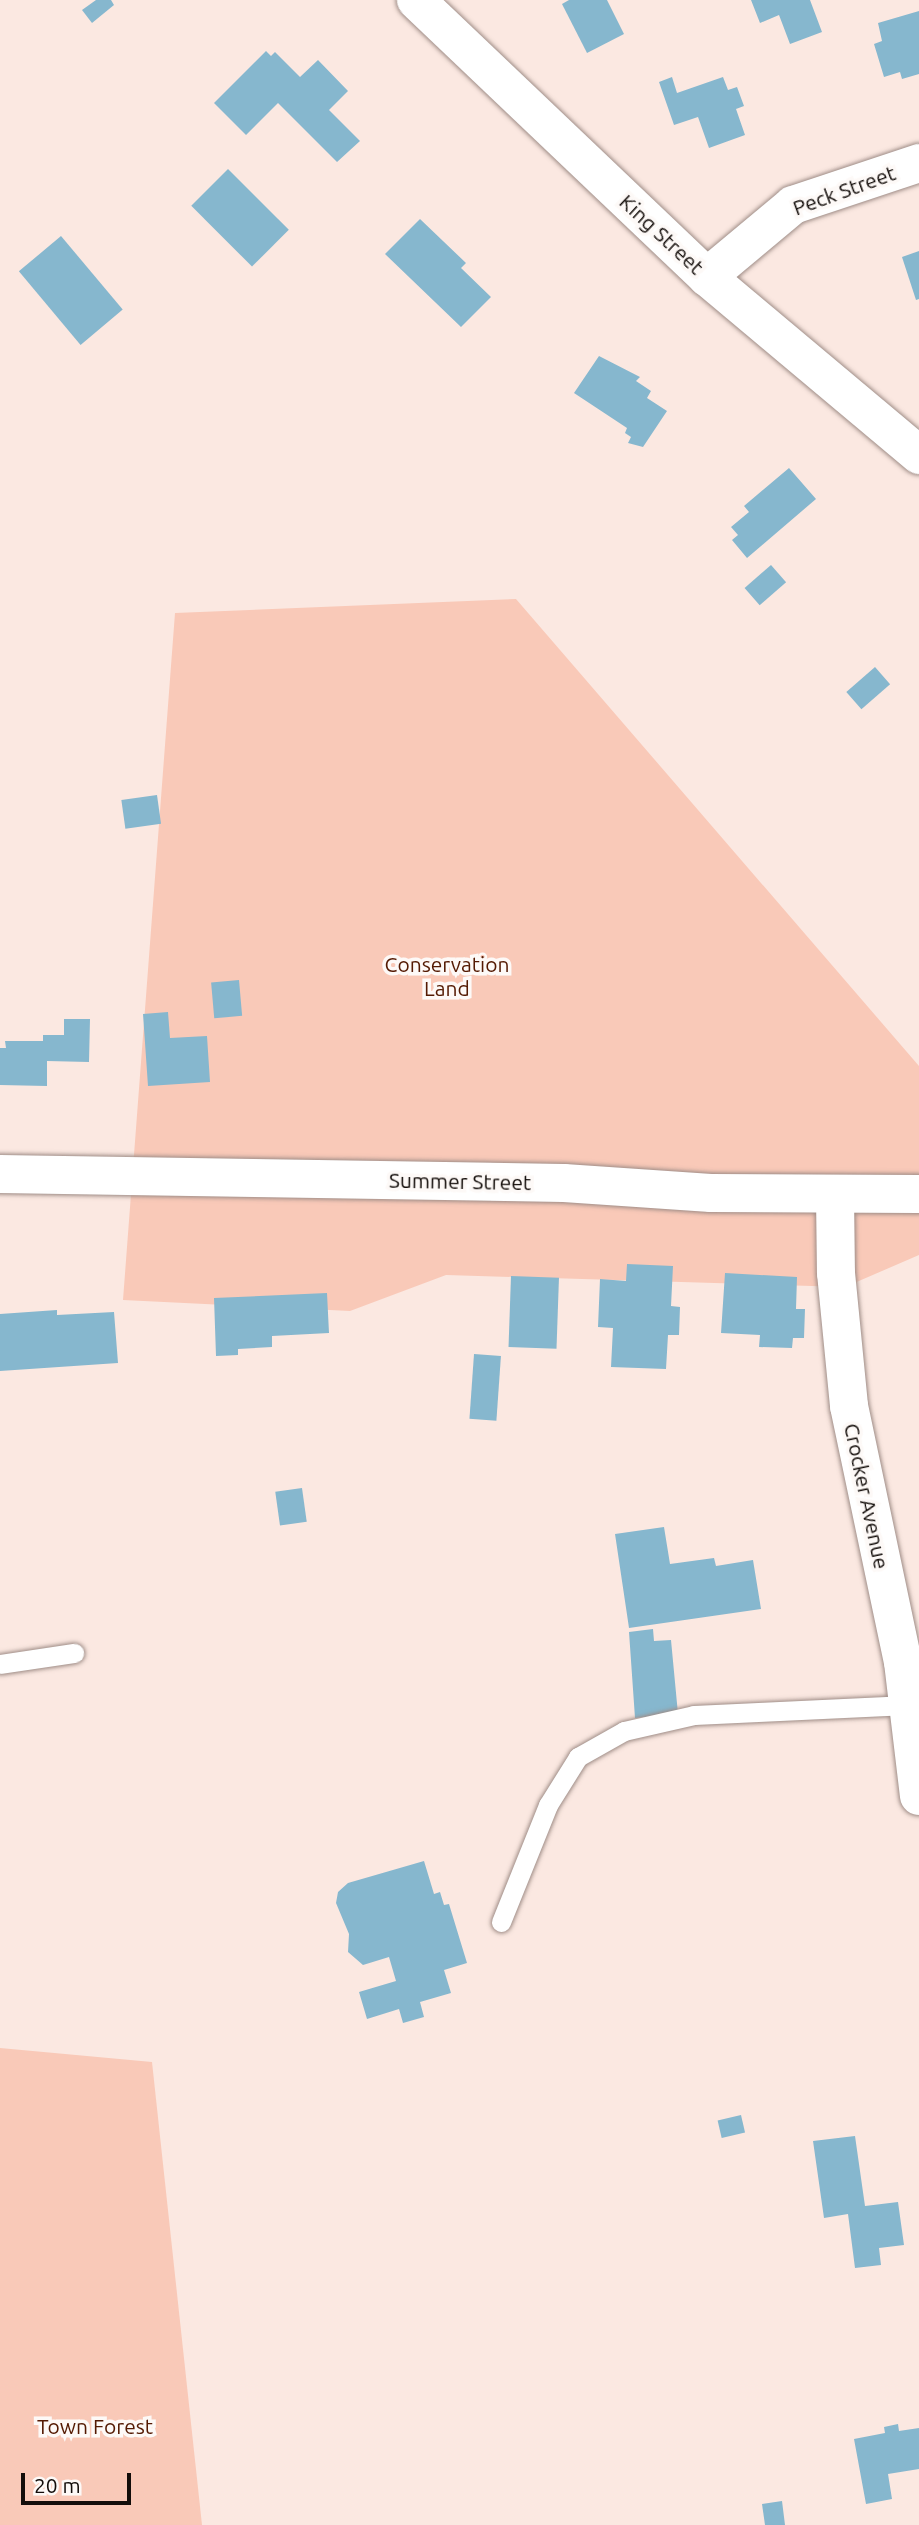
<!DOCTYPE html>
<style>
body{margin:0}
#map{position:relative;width:919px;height:2525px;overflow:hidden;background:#fbe8e1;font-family:Ubuntu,sans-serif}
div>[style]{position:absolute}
.green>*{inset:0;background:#f9c9b8}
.building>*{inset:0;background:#86b7ce;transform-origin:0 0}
.roads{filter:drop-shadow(0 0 2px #9f8d87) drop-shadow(0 0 2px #9f8d87)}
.lane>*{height:19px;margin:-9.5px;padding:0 9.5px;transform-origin:9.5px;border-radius:9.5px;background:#fff}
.street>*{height:38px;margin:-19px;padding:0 19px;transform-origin:19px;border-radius:19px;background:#fff}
.secondary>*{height:38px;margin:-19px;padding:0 19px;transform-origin:19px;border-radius:19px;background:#fff}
span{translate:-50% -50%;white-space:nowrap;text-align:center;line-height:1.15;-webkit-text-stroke:7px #fdf9f7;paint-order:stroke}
.street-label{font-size:21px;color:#130d0a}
.park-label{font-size:21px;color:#541a03}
.scale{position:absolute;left:21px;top:2473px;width:110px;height:32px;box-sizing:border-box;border:4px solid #130d0a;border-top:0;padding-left:9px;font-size:21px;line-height:24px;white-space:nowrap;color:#130d0a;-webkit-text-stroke:5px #fdf9f7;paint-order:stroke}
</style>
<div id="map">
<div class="green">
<div style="clip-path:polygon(516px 599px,919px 1066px,919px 1255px,845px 1287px,446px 1275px,350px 1311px,123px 1300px,175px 613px)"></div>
<div style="clip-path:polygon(0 2048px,152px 2062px,202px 2525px,0 2525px)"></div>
</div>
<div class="building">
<div style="clip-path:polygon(96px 0,111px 0,114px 5px,92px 23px,82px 10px)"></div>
<div style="clip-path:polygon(569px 0,607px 0,624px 34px,587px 53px,562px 4px)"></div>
<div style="clip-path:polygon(751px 0,810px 0,822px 32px,790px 44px,779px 15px,760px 23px)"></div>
<div style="clip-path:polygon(919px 11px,919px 74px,902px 79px,900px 72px,884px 77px,874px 44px,882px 41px,878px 23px)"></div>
<div style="clip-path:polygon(266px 51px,271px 56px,275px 52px,300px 77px,318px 60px,348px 91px,329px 110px,360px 141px,337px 162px,278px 103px,246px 135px,214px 103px)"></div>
<div style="clip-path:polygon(672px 77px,677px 93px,723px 77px,728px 90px,737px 87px,744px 106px,736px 109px,745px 135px,709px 148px,698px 117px,674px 125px,659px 82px)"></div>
<div style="left:228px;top:169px;width:86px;height:52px;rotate:45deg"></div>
<div style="clip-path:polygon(420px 219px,466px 263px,461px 268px,491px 297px,461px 327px,385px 254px)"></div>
<div style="left:61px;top:236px;width:96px;height:55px;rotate:50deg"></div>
<div style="clip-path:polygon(919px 251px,919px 299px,916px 300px,902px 257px)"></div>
<div style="clip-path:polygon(599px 356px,640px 377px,636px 381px,651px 391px,647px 398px,667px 411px,643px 447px,628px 443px,631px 437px,625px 433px,627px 428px,574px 393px)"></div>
<div style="clip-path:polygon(789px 468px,816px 499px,747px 558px,732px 540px,738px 535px,731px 527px,749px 512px,744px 506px)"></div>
<div style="left:771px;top:565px;width:23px;height:35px;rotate:49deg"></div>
<div style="left:875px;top:667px;width:23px;height:38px;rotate:49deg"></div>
<div style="left:157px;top:795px;width:29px;height:36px;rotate:82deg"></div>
<div style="left:239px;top:980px;width:36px;height:28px;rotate:85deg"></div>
<div style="clip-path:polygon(168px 1012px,170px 1038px,207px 1036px,210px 1082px,148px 1086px,143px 1014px)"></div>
<div style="clip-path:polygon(64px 1019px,90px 1019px,89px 1062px,47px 1061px,47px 1086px,0 1085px,0 1048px,6px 1048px,5px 1041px,43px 1041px,43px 1035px,64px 1035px)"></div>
<div style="clip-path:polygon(627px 1264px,673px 1266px,671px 1306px,680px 1307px,679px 1335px,668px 1335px,666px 1369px,611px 1367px,613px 1328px,598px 1327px,600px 1279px,626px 1281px)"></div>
<div style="clip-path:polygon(725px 1273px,797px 1277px,796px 1309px,805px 1309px,804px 1338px,793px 1338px,792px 1348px,759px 1347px,760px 1335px,721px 1333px)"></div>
<div style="left:511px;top:1276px;width:48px;height:71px;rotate:2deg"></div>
<div style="clip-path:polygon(327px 1293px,329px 1333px,272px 1336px,272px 1347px,238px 1349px,238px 1355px,216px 1356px,214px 1298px)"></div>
<div style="clip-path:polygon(57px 1310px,57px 1315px,114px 1312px,118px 1363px,0 1371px,0 1314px)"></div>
<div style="left:474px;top:1354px;width:27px;height:65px;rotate:4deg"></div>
<div style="left:302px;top:1488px;width:34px;height:27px;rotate:82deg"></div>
<div style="clip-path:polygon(664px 1527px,670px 1564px,714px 1558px,716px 1566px,753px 1560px,761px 1609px,629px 1628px,615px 1534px)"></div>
<div style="clip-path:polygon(653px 1629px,654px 1641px,671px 1640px,678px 1714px,635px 1718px,629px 1632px)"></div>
<div style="clip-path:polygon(424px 1861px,434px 1894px,440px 1892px,444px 1905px,449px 1904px,467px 1963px,444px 1970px,451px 1993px,420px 2002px,424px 2017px,403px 2023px,399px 2009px,367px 2019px,359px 1992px,396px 1981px,389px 1957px,363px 1965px,348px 1952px,349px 1934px,336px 1903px,338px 1892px,348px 1883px)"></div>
<div style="left:741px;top:2115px;width:18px;height:24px;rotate:77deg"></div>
<div style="clip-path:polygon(855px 2136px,865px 2206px,898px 2202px,904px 2245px,879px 2248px,881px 2265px,855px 2268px,848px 2214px,824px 2218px,813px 2141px)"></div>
<div style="clip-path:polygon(898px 2424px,899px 2431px,919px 2428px,919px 2469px,888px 2474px,892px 2499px,866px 2504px,854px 2439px,885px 2433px,884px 2427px)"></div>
<div style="clip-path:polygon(782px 2501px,785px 2525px,765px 2525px,762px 2504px)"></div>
</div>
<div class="roads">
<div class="lane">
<div style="left:0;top:1664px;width:75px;rotate:-8.5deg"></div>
<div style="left:501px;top:1922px;width:126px;rotate:-68.1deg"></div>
<div style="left:548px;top:1805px;width:57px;rotate:-58deg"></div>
<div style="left:578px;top:1757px;width:53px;rotate:-29.5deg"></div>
<div style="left:624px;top:1731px;width:72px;rotate:-12.9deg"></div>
<div style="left:694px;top:1715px;width:214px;rotate:-2.7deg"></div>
</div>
<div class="street">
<div style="left:707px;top:277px;width:112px;rotate:-39.9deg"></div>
<div style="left:793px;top:205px;width:133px;rotate:-18.4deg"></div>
<div style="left:835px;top:1195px;width:78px;rotate:89.3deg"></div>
<div style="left:836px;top:1273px;width:134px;rotate:84.4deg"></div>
<div style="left:849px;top:1406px;width:262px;rotate:78.1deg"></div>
<div style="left:903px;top:1662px;width:135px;rotate:83.2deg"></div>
</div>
<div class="secondary">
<div style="left:416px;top:0;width:402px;rotate:43.6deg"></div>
<div style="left:707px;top:277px;width:277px;rotate:40deg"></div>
<div style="left:0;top:1174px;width:564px;rotate:0.91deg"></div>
<div style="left:564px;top:1183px;width:147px;rotate:3.9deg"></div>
<div style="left:711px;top:1193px;width:208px;rotate:0.3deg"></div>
</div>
</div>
<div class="street-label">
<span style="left:844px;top:190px;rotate:-20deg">Peck Street</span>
<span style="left:662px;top:234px;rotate:43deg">King Street</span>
<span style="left:460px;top:1181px;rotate:1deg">Summer Street</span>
<span style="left:867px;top:1496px;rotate:78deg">Crocker Avenue</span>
</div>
<div class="park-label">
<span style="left:447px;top:976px">Conservation<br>Land</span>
<span style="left:95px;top:2426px">Town Forest</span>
</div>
<div class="scale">20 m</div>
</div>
